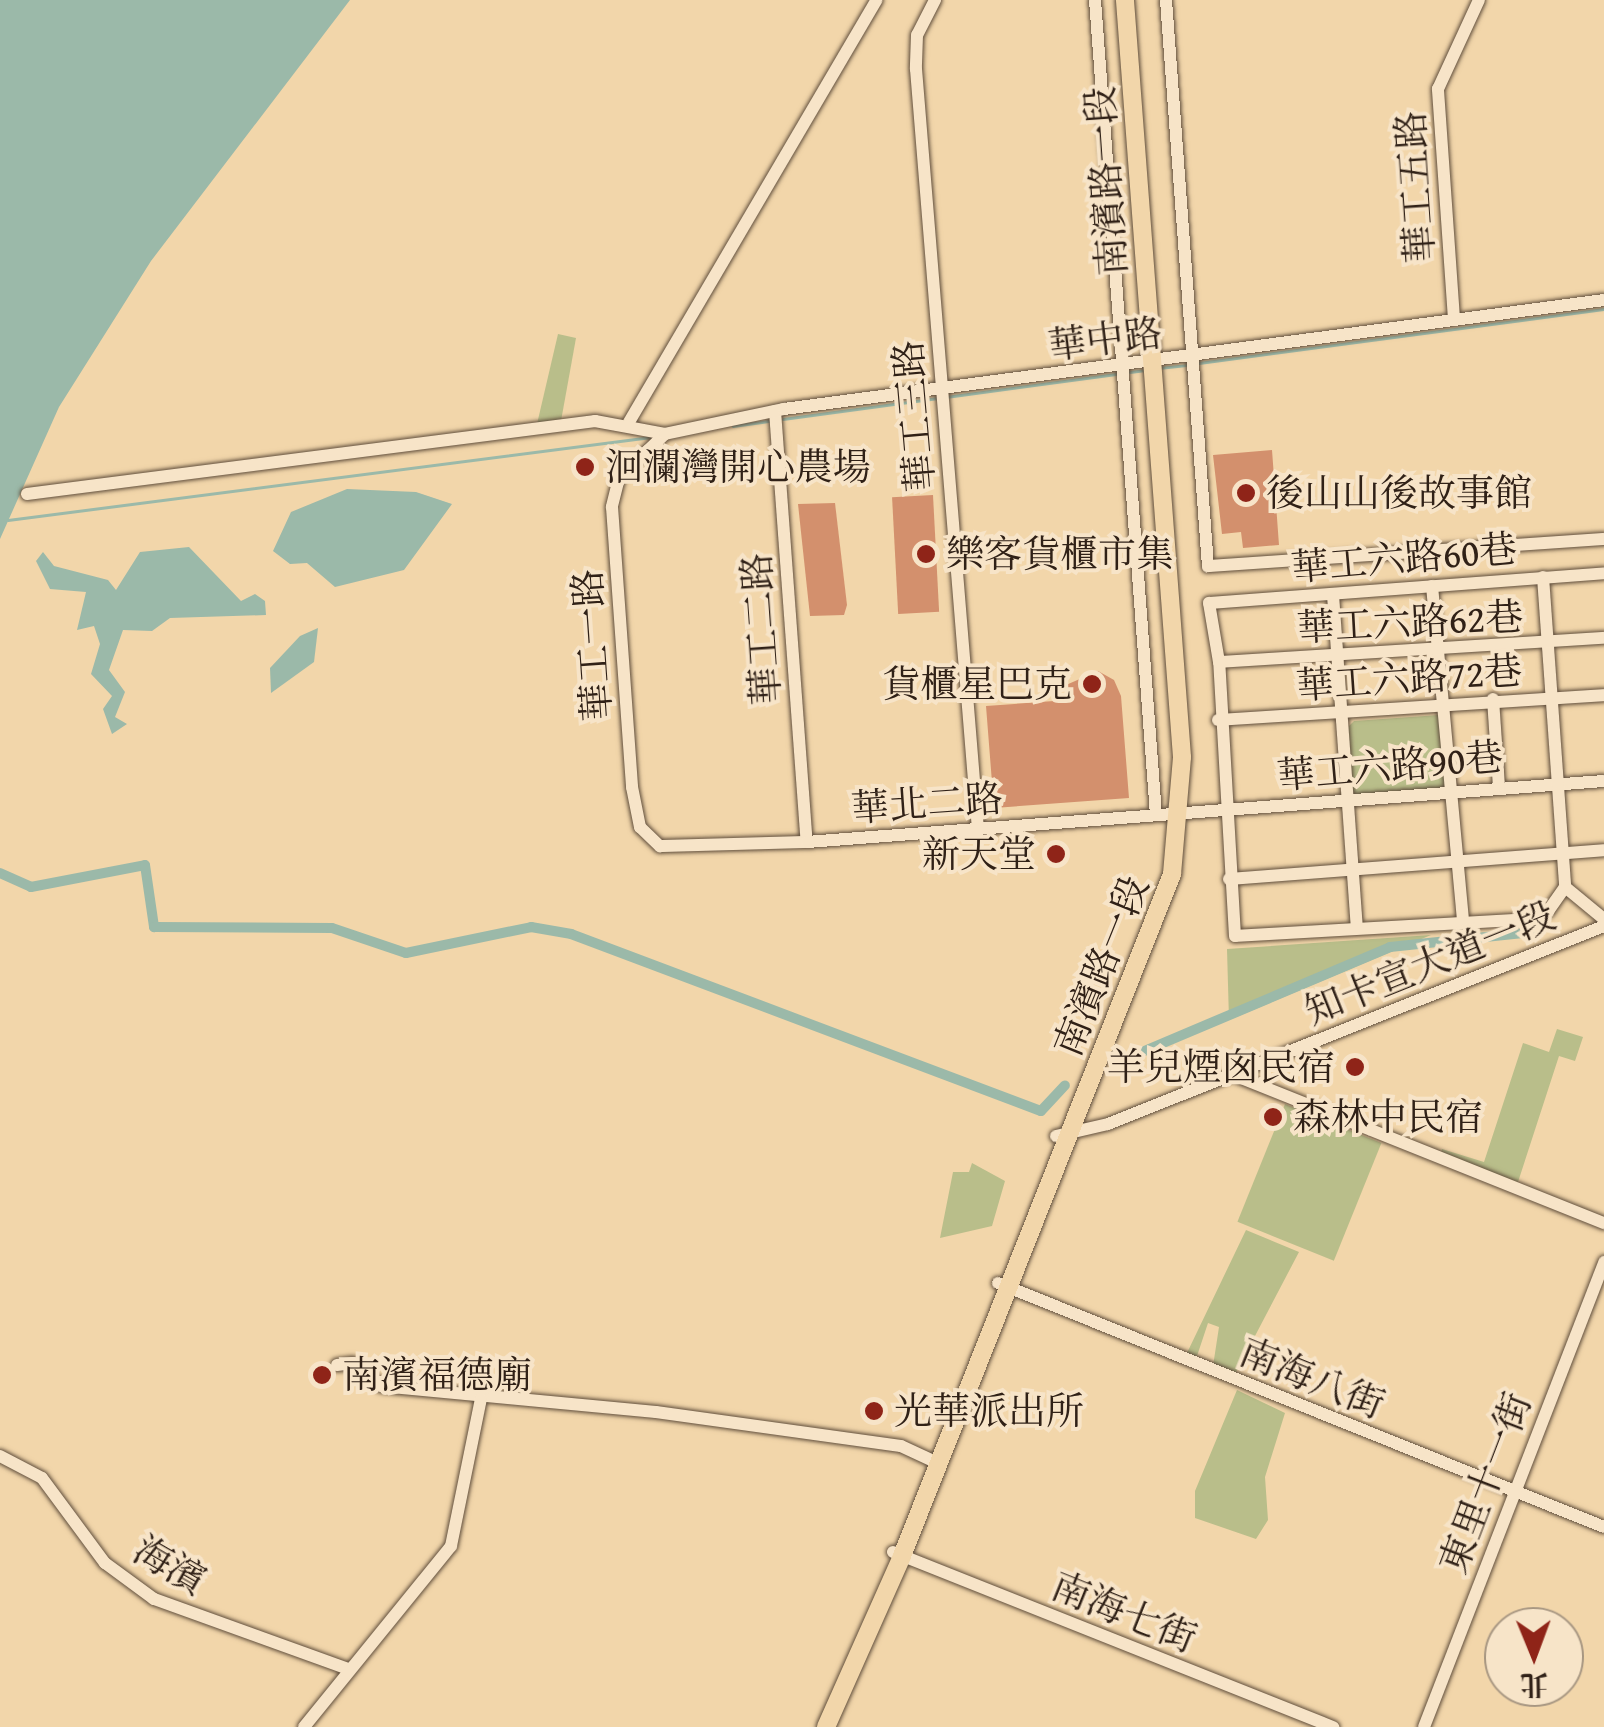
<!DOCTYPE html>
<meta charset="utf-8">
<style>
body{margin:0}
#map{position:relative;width:1604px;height:1727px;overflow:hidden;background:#f2d6aa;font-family:"Gentium Book Plus","Noto Serif TC",serif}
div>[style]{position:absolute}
.green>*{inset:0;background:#b9be8a;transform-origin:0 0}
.water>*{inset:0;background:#9bb9a9}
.stream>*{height:2.5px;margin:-1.25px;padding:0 1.25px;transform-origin:1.25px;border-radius:1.25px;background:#9bb9a9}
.canal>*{height:10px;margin:-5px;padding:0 5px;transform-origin:5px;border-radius:5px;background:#9bb9a9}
.building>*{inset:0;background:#d3906d;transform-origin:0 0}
.roads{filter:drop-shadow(0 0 2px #604e3c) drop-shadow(0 0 2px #604e3c)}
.minor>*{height:12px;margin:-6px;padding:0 6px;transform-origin:6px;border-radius:6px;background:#f7e4c8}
.major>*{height:18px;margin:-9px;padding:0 9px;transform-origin:9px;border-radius:9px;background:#f2d6aa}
.dots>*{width:28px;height:28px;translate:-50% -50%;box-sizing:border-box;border:5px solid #f7e4c8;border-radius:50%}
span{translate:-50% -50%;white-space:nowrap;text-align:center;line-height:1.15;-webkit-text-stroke:8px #f7e4c8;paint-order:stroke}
.street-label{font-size:38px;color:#302117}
.poi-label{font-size:38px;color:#302117}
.left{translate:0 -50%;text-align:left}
.right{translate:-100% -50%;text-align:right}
.north{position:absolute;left:1484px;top:1607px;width:100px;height:100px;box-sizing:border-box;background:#f7e4c8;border:2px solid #a79681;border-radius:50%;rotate:179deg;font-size:28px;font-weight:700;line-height:40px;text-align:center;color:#302117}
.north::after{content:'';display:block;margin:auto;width:35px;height:45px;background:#8f2418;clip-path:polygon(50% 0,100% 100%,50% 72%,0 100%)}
</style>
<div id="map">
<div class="green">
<div style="clip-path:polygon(558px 334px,576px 338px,561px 421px,537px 424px)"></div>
<div style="clip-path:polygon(1439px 715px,1446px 788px,1351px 795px,1347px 728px,1354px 721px)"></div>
<div style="clip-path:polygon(1431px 935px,1229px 1020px,1227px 949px)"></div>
<div style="clip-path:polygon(1557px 1029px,1583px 1037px,1575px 1061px,1559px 1056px,1518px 1182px,1440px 1157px,1442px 1149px,1484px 1162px,1523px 1043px,1549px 1052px)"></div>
<div style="left:1285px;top:1104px;width:104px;height:127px;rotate:22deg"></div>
<div style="clip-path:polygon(972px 1163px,1005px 1181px,992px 1226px,940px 1238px,953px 1172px,969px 1172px)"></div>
<div style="clip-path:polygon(1246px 1230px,1299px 1252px,1234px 1376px,1213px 1366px,1219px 1327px,1208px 1323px,1196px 1359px,1186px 1355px)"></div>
<div style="clip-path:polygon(1237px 1390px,1285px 1413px,1265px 1477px,1268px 1520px,1256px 1539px,1195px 1518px,1195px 1491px)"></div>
</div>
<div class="water">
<div style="clip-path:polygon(0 0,350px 0,151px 261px,59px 407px,0 539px)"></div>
<div style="clip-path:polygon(347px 489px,416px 492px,452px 504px,404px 570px,335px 587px,307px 563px,290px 564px,273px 551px,291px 512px)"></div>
<div style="clip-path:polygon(189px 547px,241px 601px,255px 594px,265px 601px,266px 615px,170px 618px,152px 631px,123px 630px,109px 670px,125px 692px,115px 717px,127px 724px,112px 734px,103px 709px,112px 696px,91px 674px,100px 644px,94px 626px,77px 630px,86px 592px,50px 589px,36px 561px,43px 552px,54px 566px,108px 580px,116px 590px,140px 552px)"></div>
<div style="clip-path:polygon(318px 628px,314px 662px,271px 693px,270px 668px,300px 636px)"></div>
</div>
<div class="stream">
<div style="left:1199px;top:363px;width:409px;rotate:-7.6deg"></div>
<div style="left:1159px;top:368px;width:27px;rotate:-6deg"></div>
<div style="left:1130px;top:372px;width:17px;rotate:-7deg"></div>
<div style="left:946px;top:397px;width:173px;rotate:-7.7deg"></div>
<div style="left:783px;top:419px;width:156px;rotate:-7.7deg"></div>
<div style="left:733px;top:426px;width:37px;rotate:-8deg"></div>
<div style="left:8px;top:520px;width:648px;rotate:-7.36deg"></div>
</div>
<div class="canal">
<div style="left:0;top:873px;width:34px;rotate:24deg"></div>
<div style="left:31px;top:887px;width:116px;rotate:-10.9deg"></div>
<div style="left:145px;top:865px;width:63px;rotate:81.7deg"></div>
<div style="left:154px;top:927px;width:178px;rotate:0.3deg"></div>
<div style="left:332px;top:928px;width:78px;rotate:18.7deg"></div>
<div style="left:406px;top:953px;width:128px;rotate:-11.7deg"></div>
<div style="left:531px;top:927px;width:41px;rotate:9.9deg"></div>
<div style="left:571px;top:934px;width:502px;rotate:20.64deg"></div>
<div style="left:1041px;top:1111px;width:35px;rotate:-47deg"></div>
<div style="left:1123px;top:1060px;width:290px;rotate:-22.9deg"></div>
<div style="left:1390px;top:947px;width:143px;rotate:-6deg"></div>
</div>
<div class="building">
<div style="clip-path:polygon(1272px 450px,1279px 545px,1243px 548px,1241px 532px,1222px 534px,1213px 455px)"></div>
<div style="left:933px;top:495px;width:117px;height:41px;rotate:87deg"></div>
<div style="clip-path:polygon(835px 503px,847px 605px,844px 615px,810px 616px,798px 504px)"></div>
<div style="clip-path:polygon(1098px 671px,1114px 680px,1121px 696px,1129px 798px,994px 808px,986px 706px,1068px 700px,1066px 685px)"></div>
</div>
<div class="roads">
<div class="minor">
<div style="left:935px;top:0;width:39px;rotate:117deg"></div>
<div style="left:917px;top:35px;width:34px;rotate:92deg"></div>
<div style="left:916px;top:69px;width:764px;rotate:85.34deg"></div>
<div style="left:1095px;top:0;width:817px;rotate:85.72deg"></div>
<div style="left:1166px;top:0;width:568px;rotate:85.76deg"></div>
<div style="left:1208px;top:566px;width:397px;rotate:-3.9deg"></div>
<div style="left:1454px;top:319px;width:231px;rotate:-94deg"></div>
<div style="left:1438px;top:89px;width:98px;rotate:-65.3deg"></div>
<div style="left:775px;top:411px;width:432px;rotate:85.8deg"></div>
<div style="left:629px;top:422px;width:489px;rotate:-59.6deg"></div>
<div style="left:665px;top:434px;width:64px;rotate:136.3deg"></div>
<div style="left:619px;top:478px;width:30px;rotate:104deg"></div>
<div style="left:612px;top:507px;width:281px;rotate:85.9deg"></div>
<div style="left:632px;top:787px;width:41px;rotate:78.7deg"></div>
<div style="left:640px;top:827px;width:28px;rotate:44deg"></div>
<div style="left:660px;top:846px;width:147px;rotate:-1.6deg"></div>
<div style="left:807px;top:842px;width:799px;rotate:-4.38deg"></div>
<div style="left:27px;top:494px;width:573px;rotate:-7.32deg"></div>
<div style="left:595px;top:421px;width:71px;rotate:10.5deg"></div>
<div style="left:665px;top:434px;width:122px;rotate:-11.9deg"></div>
<div style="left:784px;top:409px;width:827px;rotate:-7.57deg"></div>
<div style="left:1543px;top:577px;width:311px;rotate:85.9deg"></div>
<div style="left:1565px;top:887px;width:50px;rotate:39.4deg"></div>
<div style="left:1432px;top:586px;width:334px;rotate:84.7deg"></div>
<div style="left:1333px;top:595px;width:333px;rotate:85.9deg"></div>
<div style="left:1219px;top:662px;width:386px;rotate:-3.6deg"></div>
<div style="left:1493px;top:699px;width:87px;rotate:86.1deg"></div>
<div style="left:1218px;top:720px;width:387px;rotate:-3.7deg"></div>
<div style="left:1229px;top:879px;width:376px;rotate:-4.4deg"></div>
<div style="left:1565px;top:887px;width:29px;rotate:125deg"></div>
<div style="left:1548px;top:911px;width:20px;rotate:156deg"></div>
<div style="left:1530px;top:919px;width:295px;rotate:176.7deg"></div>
<div style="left:1235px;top:936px;width:274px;rotate:-93.3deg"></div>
<div style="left:1219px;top:662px;width:60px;rotate:-99.6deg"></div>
<div style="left:1209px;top:603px;width:396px;rotate:-4.3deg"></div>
<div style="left:1231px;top:1074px;width:402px;rotate:21.8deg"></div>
<div style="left:1056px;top:1136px;width:53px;rotate:-13deg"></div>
<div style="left:1108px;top:1124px;width:534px;rotate:-21.76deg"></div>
<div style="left:998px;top:1283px;width:653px;rotate:21.93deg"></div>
<div style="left:337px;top:1365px;width:16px;rotate:-7deg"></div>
<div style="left:353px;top:1363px;width:36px;rotate:39deg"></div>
<div style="left:381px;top:1386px;width:276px;rotate:5.4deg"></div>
<div style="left:656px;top:1412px;width:247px;rotate:7.9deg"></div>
<div style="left:901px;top:1446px;width:38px;rotate:25deg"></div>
<div style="left:0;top:1456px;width:47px;rotate:27.6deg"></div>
<div style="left:42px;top:1478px;width:106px;rotate:53.5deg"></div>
<div style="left:105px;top:1563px;width:61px;rotate:36.3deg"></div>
<div style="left:154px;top:1599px;width:206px;rotate:19.8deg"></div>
<div style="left:893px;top:1552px;width:474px;rotate:21.7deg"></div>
<div style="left:304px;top:1727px;width:233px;rotate:-50.9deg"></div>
<div style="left:451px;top:1546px;width:150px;rotate:-78.5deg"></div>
<div style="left:1424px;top:1727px;width:499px;rotate:-68.8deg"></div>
</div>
<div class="major">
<div style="left:826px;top:1727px;width:187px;rotate:-66deg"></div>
<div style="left:902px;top:1556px;width:734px;rotate:-68.4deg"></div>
<div style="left:1172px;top:874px;width:117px;rotate:-85.1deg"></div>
<div style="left:1182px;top:757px;width:759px;rotate:-94.31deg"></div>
</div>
</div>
<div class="dots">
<div style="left:585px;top:467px;background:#8f2418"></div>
<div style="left:1246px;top:493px;background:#8f2418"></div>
<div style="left:926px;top:554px;background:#8f2418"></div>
<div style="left:1092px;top:684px;background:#8f2418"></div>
<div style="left:1056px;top:854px;background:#8f2418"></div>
<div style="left:1355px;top:1067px;background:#8f2418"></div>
<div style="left:1273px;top:1117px;background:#8f2418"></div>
<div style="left:322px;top:1375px;background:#8f2418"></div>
<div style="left:874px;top:1411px;background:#8f2418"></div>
</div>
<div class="street-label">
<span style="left:1106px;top:181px;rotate:-94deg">南濱路一段</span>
<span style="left:1415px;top:187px;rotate:-94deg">華工五路</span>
<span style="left:1105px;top:339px;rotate:-7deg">華中路</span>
<span style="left:914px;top:416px;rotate:-95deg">華工三路</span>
<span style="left:1404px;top:558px;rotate:-5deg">華工六路60巷</span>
<span style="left:1410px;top:622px;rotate:-3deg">華工六路62巷</span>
<span style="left:761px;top:629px;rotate:-94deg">華工二路</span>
<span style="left:592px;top:645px;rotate:-94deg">華工一路</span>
<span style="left:1409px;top:678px;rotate:-4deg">華工六路72巷</span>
<span style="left:1390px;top:766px;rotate:-5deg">華工六路90巷</span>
<span style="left:927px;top:803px;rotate:-4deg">華北二路</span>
<span style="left:1430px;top:963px;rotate:-22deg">知卡宣大道一段</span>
<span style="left:1101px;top:966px;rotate:-68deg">南濱路一段</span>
<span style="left:1312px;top:1378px;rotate:22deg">南海八街</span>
<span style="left:1485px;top:1483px;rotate:-69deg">東里十一街</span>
<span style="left:170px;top:1565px;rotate:30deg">海濱</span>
<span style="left:1124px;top:1612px;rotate:22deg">南海七街</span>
</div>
<div class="poi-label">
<span class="left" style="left:605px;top:467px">洄瀾灣開心農場</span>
<span class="left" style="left:1266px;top:493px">後山山後故事館</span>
<span class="left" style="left:946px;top:554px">樂客貨櫃市集</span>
<span class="right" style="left:1072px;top:684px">貨櫃星巴克</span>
<span class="right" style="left:1036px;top:854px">新天堂</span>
<span class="right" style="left:1335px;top:1067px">羊兒煙囪民宿</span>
<span class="left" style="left:1293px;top:1117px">森林中民宿</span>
<span class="left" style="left:342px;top:1375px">南濱福德廟</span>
<span class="left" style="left:894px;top:1411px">光華派出所</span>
</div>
<div class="north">北</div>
</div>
